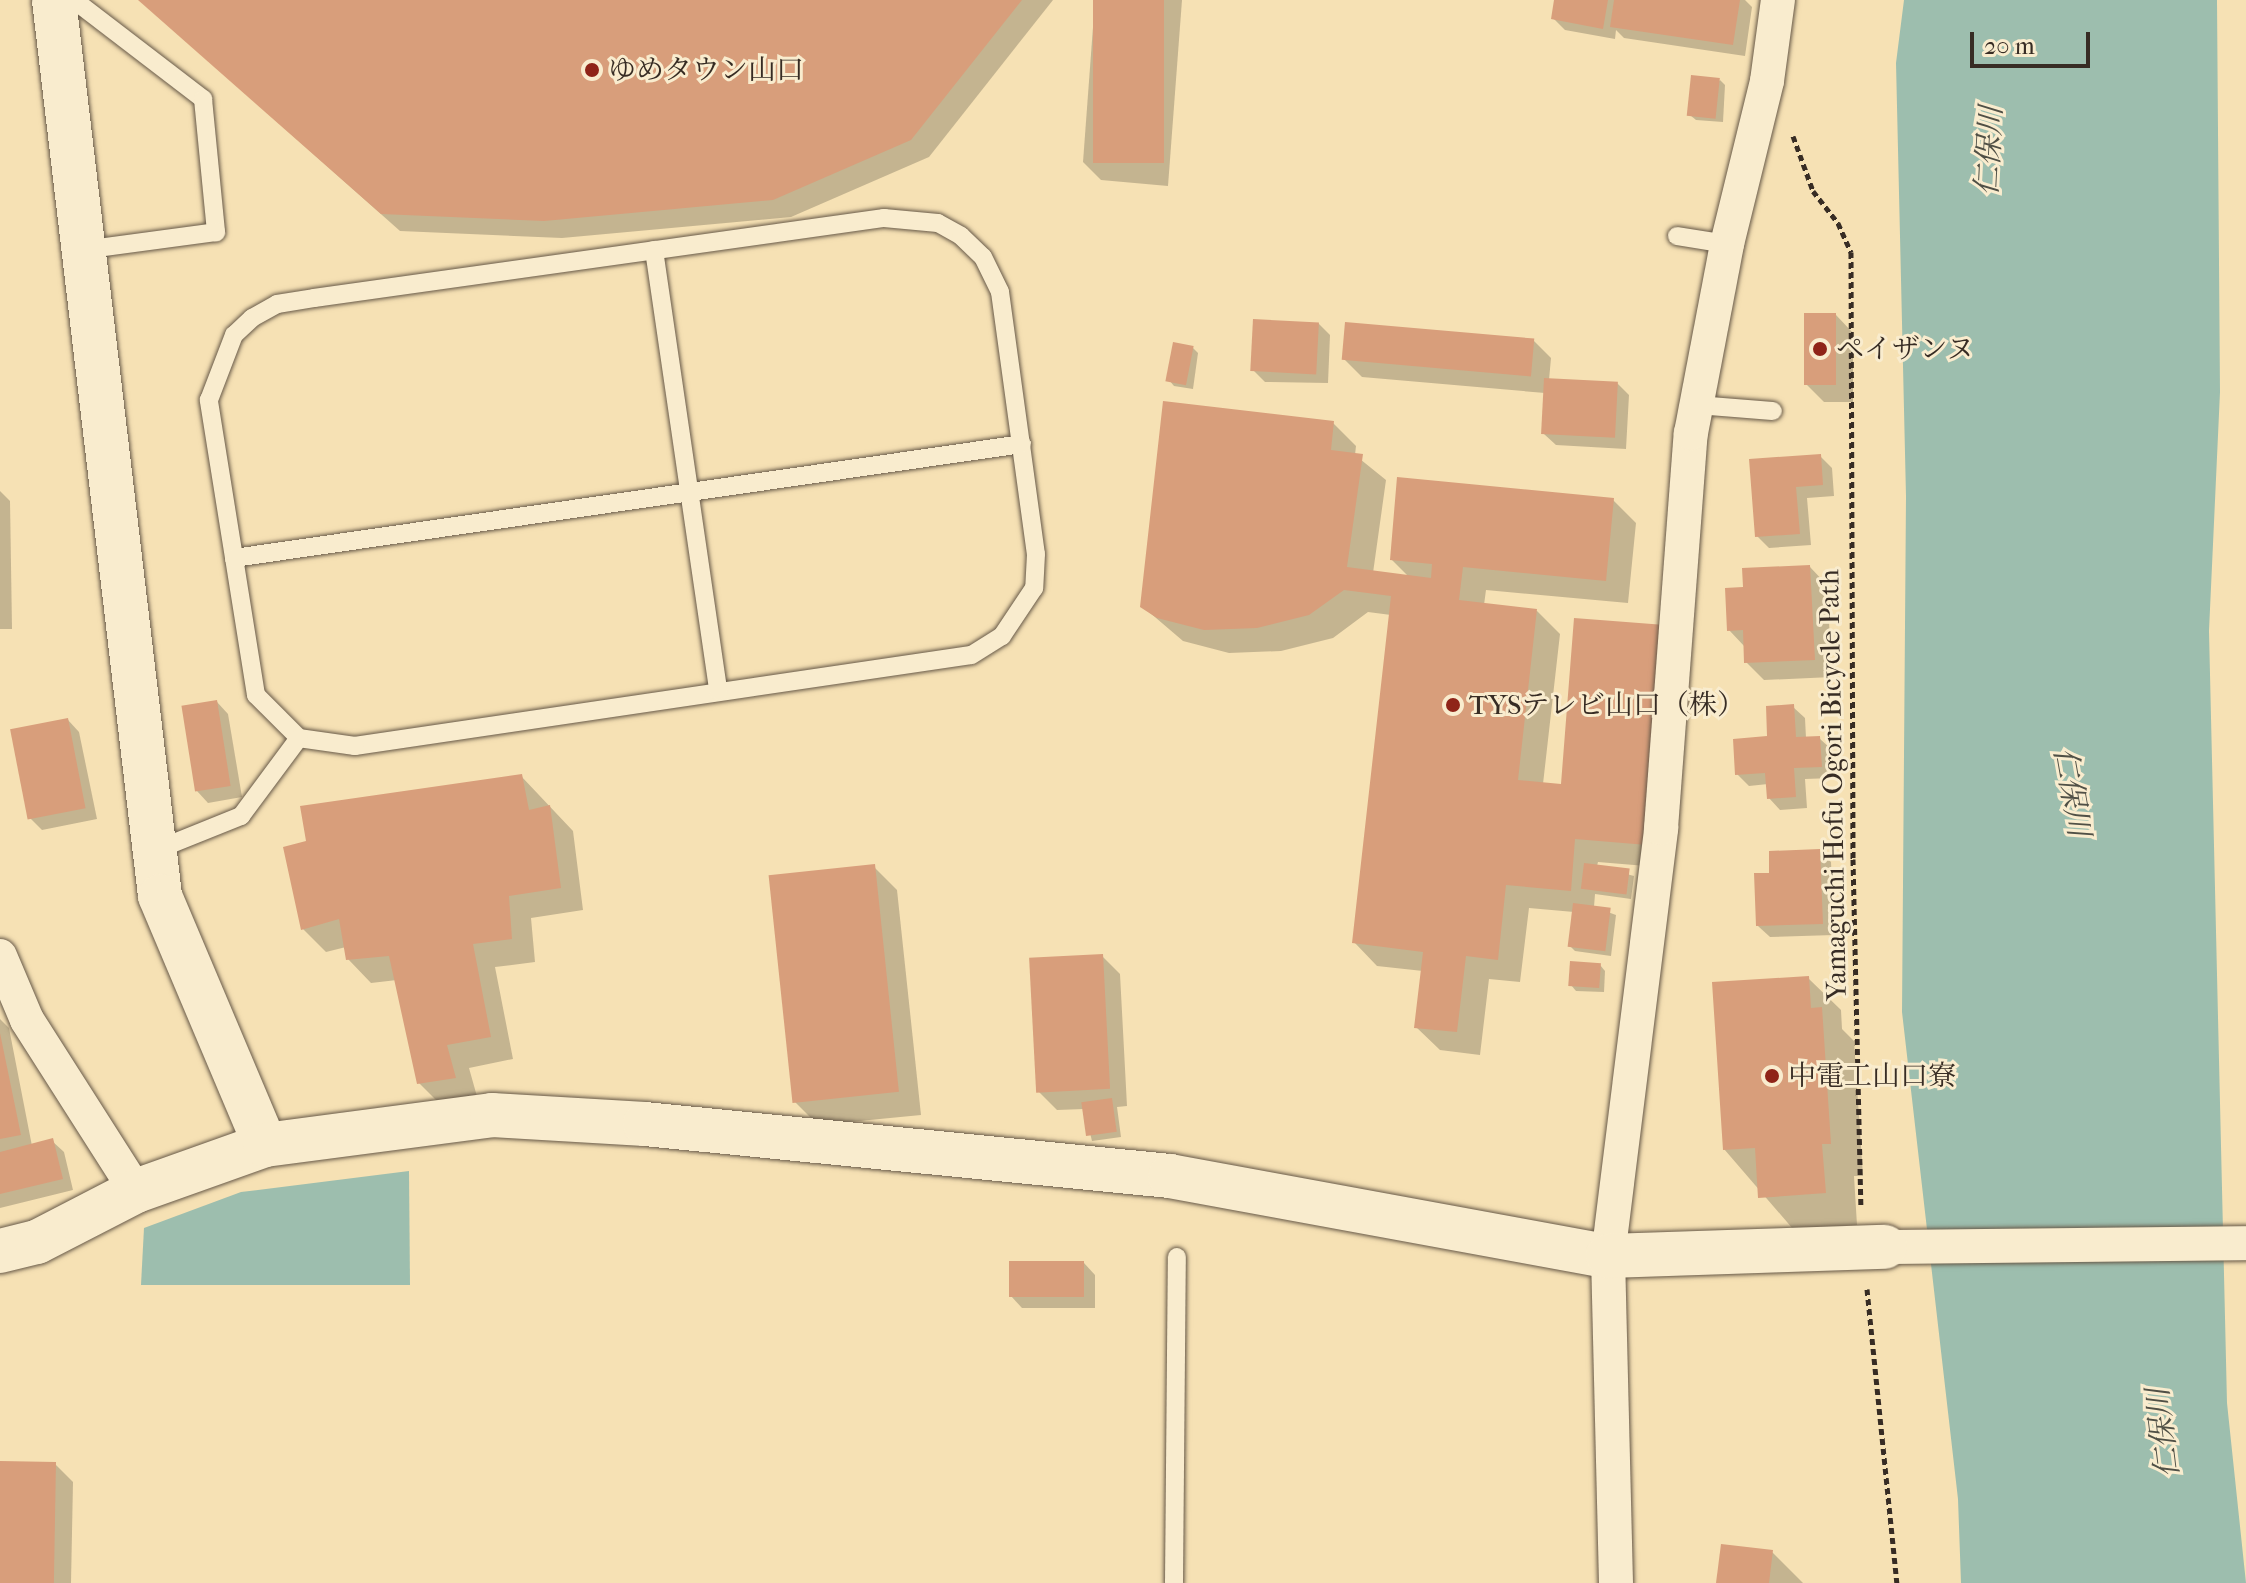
<!DOCTYPE html>
<meta charset="utf-8">
<style>
body{margin:0}
#map{position:relative;width:2246px;height:1583px;overflow:hidden;background:#f6e1b4;font-family:"IM FELL French Canon","Noto Serif JP",serif}
div>[style]{position:absolute}
.water>*{inset:0;background:#9dbeae}
.shadow>*{inset:0;background:#0003}
.building>*{inset:0;background:#d89e7b;transform-origin:0 0}
.path>*{height:5px;margin-top:-2.5px;transform-origin:0;background:repeating-linear-gradient(90deg,#372c24 0 6px,transparent 0 10px)}
.roads{filter:drop-shadow(0 0 2px #675948) drop-shadow(0 0 2px #675948)}
.lane>*{height:18px;margin:-9px;padding:0 9px;transform-origin:9px;border-radius:9px;background:#f9ecce}
.street>*{height:34px;margin:-17px;padding:0 17px;transform-origin:17px;border-radius:17px;background:#f9ecce}
.secondary>*{height:44px;margin:-22px;padding:0 22px;transform-origin:22px;border-radius:22px;background:#f9ecce}
.dots>*{width:22px;height:22px;translate:-50% -50%;box-sizing:border-box;border:4px solid #f9ecce;border-radius:50%}
span{translate:-50% -50%;white-space:nowrap;text-align:center;line-height:1.15;-webkit-text-stroke:6px #f9ecce;paint-order:stroke}
.poi-label{font-size:28px;color:#372c24}
.left{translate:0 -50%;text-align:left}
.street-label{font-size:28px;color:#372c24}
.water-label{font-size:30px;color:#505046;font-style:italic}
.scale{position:absolute;left:1970px;top:32px;width:120px;height:36px;box-sizing:border-box;border:4px solid #372c24;border-top:0;padding-left:10px;font-size:24px;line-height:28px;white-space:nowrap;color:#372c24;-webkit-text-stroke:6px #f9ecce;paint-order:stroke}
</style>
<div id="map">
<div class="water">
<div style="clip-path:polygon(1904px 0,2217px 0,2220px 392px,2209px 631px,2227px 1403px,2246px 1583px,1961px 1583px,1958px 1499px,1902px 1012px,1906px 496px,1896px 63px)"></div>
<div style="clip-path:polygon(409px 1171px,410px 1285px,141px 1285px,144px 1228px,241px 1192px)"></div>
</div>
<div class="shadow">
<div style="clip-path:polygon(140px 0,1053px 0,929px 157px,791px 217px,562px 238px,400px 231px)"></div>
<div style="clip-path:polygon(1095px 0,1182px 0,1168px 186px,1101px 180px,1083px 162px)"></div>
<div style="clip-path:polygon(1556px 0,1745px 0,1752px 7px,1745px 56px,1624px 38px,1616px 30px,1615px 39px,1565px 30px,1553px 18px)"></div>
<div style="clip-path:polygon(1720px 80px,1725px 85px,1723px 122px,1696px 120px,1690px 115px)"></div>
<div style="clip-path:polygon(1836px 315px,1853px 333px,1853px 402px,1824px 402px,1806px 384px)"></div>
<div style="clip-path:polygon(1318px 323px,1330px 335px,1328px 383px,1265px 382px,1253px 370px)"></div>
<div style="clip-path:polygon(1533px 340px,1551px 358px,1549px 380px,1617px 383px,1629px 395px,1626px 449px,1556px 445px,1544px 434px,1545px 393px,1362px 377px,1344px 359px)"></div>
<div style="clip-path:polygon(1193px 348px,1198px 353px,1193px 389px,1174px 386px,1169px 380px)"></div>
<div style="clip-path:polygon(1333px 423px,1356px 446px,1355px 455px,1386px 480px,1373px 573px,1409px 577px,1392px 560px,1613px 500px,1636px 523px,1628px 603px,1486px 590px,1484px 605px,1537px 611px,1560px 634px,1543px 784px,1563px 786px,1576px 620px,1670px 868px,1598px 862px,1597px 866px,1634px 876px,1631px 899px,1595px 894px,1594px 907px,1616px 915px,1611px 956px,1575px 951px,1570px 946px,1574px 912px,1529px 908px,1520px 982px,1489px 979px,1480px 1055px,1440px 1050px,1416px 1027px,1423px 971px,1377px 966px,1354px 942px,1391px 615px,1368px 612px,1333px 638px,1281px 651px,1229px 653px,1183px 641px,1142px 606px)"></div>
<div style="clip-path:polygon(1820px 456px,1832px 468px,1834px 496px,1807px 498px,1811px 545px,1769px 548px,1757px 536px)"></div>
<div style="clip-path:polygon(0 491px,10px 501px,12px 629px,0 629px)"></div>
<div style="clip-path:polygon(1810px 567px,1827px 585px,1832px 677px,1764px 680px,1746px 662px,1745px 647px,1729px 630px,1745px 589px)"></div>
<div style="clip-path:polygon(217px 702px,228px 714px,242px 797px,208px 803px,197px 791px)"></div>
<div style="clip-path:polygon(1793px 707px,1805px 718px,1806px 738px,1819px 738px,1831px 749px,1833px 778px,1805px 779px,1807px 808px,1780px 810px,1769px 798px,1768px 784px,1749px 786px,1737px 774px)"></div>
<div style="clip-path:polygon(68px 720px,79px 732px,97px 819px,42px 830px,30px 818px)"></div>
<div style="clip-path:polygon(521px 776px,573px 831px,583px 910px,531px 918px,535px 962px,495px 967px,513px 1059px,469px 1068px,478px 1100px,443px 1107px,419px 1083px,397px 980px,371px 983px,348px 959px,346px 947px,326px 952px,303px 929px)"></div>
<div style="clip-path:polygon(1819px 851px,1831px 862px,1834px 935px,1770px 937px,1758px 926px,1771px 875px)"></div>
<div style="clip-path:polygon(874px 867px,897px 890px,921px 1115px,818px 1125px,795px 1102px)"></div>
<div style="clip-path:polygon(1102px 956px,1120px 974px,1127px 1106px,1117px 1107px,1121px 1137px,1092px 1141px,1084px 1109px,1057px 1110px,1039px 1092px)"></div>
<div style="clip-path:polygon(1600px 965px,1605px 971px,1604px 992px,1576px 991px,1571px 985px)"></div>
<div style="clip-path:polygon(1808px 978px,1841px 1010px,1842px 1029px,1854px 1041px,1863px 1176px,1854px 1176px,1857px 1225px,1793px 1229px,1724px 1149px)"></div>
<div style="clip-path:polygon(0 1019px,9px 1028px,32px 1146px,52px 1141px,64px 1152px,73px 1190px,0 1208px)"></div>
<div style="clip-path:polygon(1084px 1263px,1095px 1275px,1095px 1308px,1022px 1308px,1011px 1296px)"></div>
<div style="clip-path:polygon(0 1463px,55px 1464px,73px 1482px,71px 1583px,0 1583px)"></div>
<div style="clip-path:polygon(1772px 1552px,1803px 1583px,1718px 1583px)"></div>
</div>
<div class="building">
<div style="clip-path:polygon(138px 0,1022px 0,911px 140px,773px 200px,544px 221px,381px 214px)"></div>
<div style="left:1093px;top:0;width:71px;height:163px"></div>
<div style="clip-path:polygon(1554px 0,1608px 0,1603px 29px,1551px 19px)"></div>
<div style="clip-path:polygon(1614px 0,1740px 0,1733px 45px,1610px 27px)"></div>
<div style="left:1691px;top:75px;width:29px;height:41px;rotate:6deg"></div>
<div style="left:1836px;top:313px;width:72px;height:32px;rotate:90deg"></div>
<div style="left:1253px;top:319px;width:66px;height:52px;rotate:3deg"></div>
<div style="left:1345px;top:322px;width:190px;height:38px;rotate:5deg"></div>
<div style="left:1173px;top:342px;width:21px;height:40px;rotate:11deg"></div>
<div style="left:1544px;top:378px;width:74px;height:56px;rotate:3deg"></div>
<div style="clip-path:polygon(1163px 401px,1334px 421px,1331px 450px,1363px 454px,1347px 567px,1431px 578px,1432px 564px,1390px 560px,1397px 477px,1614px 498px,1606px 581px,1463px 567px,1459px 600px,1537px 609px,1518px 780px,1561px 784px,1574px 618px,1665px 625px,1647px 845px,1575px 839px,1571px 891px,1506px 885px,1498px 960px,1466px 956px,1457px 1032px,1414px 1028px,1423px 952px,1352px 943px,1391px 596px,1344px 590px,1309px 615px,1257px 628px,1204px 630px,1157px 618px,1140px 607px)"></div>
<div style="clip-path:polygon(1821px 454px,1823px 485px,1796px 487px,1800px 534px,1755px 537px,1749px 459px)"></div>
<div style="clip-path:polygon(1810px 565px,1815px 660px,1744px 663px,1743px 630px,1727px 631px,1725px 588px,1743px 587px,1742px 568px)"></div>
<div style="left:217px;top:700px;width:87px;height:36px;rotate:81deg"></div>
<div style="clip-path:polygon(1794px 704px,1796px 737px,1820px 736px,1822px 767px,1794px 768px,1796px 797px,1767px 799px,1765px 773px,1735px 775px,1733px 739px,1767px 736px,1766px 706px)"></div>
<div style="left:68px;top:718px;width:92px;height:59px;rotate:79deg"></div>
<div style="clip-path:polygon(522px 774px,529px 810px,550px 805px,561px 888px,509px 896px,512px 939px,473px 944px,491px 1037px,447px 1045px,456px 1078px,417px 1084px,389px 956px,346px 960px,339px 919px,301px 930px,283px 847px,306px 841px,300px 806px)"></div>
<div style="clip-path:polygon(1820px 849px,1823px 924px,1756px 926px,1754px 873px,1769px 873px,1769px 851px)"></div>
<div style="left:1584px;top:863px;width:46px;height:26px;rotate:7deg"></div>
<div style="left:875px;top:864px;width:229px;height:107px;rotate:84deg"></div>
<div style="left:1573px;top:903px;width:38px;height:44px;rotate:7deg"></div>
<div style="left:1103px;top:954px;width:135px;height:74px;rotate:87deg"></div>
<div style="left:1570px;top:961px;width:31px;height:25px;rotate:4deg"></div>
<div style="clip-path:polygon(1809px 976px,1811px 1008px,1822px 1007px,1831px 1144px,1822px 1144px,1826px 1193px,1758px 1198px,1755px 1148px,1723px 1150px,1712px 982px)"></div>
<div style="clip-path:polygon(0 1033px,21px 1135px,0 1139px)"></div>
<div style="left:1112px;top:1098px;width:34px;height:31px;rotate:82deg"></div>
<div style="clip-path:polygon(53px 1138px,63px 1179px,0 1194px,0 1152px)"></div>
<div style="left:1009px;top:1261px;width:75px;height:36px"></div>
<div style="left:0;top:1461px;width:56px;height:122px;rotate:1deg"></div>
<div style="clip-path:polygon(1721px 1544px,1773px 1550px,1769px 1583px,1716px 1583px)"></div>
</div>
<div class="path">
<div style="left:1793px;top:136px;width:59px;rotate:70deg"></div>
<div style="left:1813px;top:191px;width:41px;rotate:52deg"></div>
<div style="left:1838px;top:223px;width:32px;rotate:66deg"></div>
<div style="left:1851px;top:252px;width:607px;rotate:89.81deg"></div>
<div style="left:1853px;top:859px;width:348px;rotate:88.7deg"></div>
<div style="left:1867px;top:1289px;width:296px;rotate:84.2deg"></div>
</div>
<div class="roads">
<div class="lane">
<div style="left:74px;top:0;width:163px;rotate:37.5deg"></div>
<div style="left:203px;top:99px;width:134px;rotate:84.4deg"></div>
<div style="left:216px;top:232px;width:134px;rotate:172.3deg"></div>
<div style="left:884px;top:218px;width:54px;rotate:5.3deg"></div>
<div style="left:938px;top:223px;width:26px;rotate:29deg"></div>
<div style="left:961px;top:236px;width:30px;rotate:44deg"></div>
<div style="left:983px;top:257px;width:39px;rotate:64deg"></div>
<div style="left:1000px;top:292px;width:264px;rotate:82.2deg"></div>
<div style="left:1036px;top:554px;width:34px;rotate:93deg"></div>
<div style="left:1034px;top:588px;width:58px;rotate:123.7deg"></div>
<div style="left:1002px;top:636px;width:36px;rotate:148deg"></div>
<div style="left:971px;top:655px;width:623px;rotate:171.6deg"></div>
<div style="left:355px;top:746px;width:57px;rotate:-171.9deg"></div>
<div style="left:299px;top:738px;width:61px;rotate:-135deg"></div>
<div style="left:256px;top:695px;width:299px;rotate:-99.1deg"></div>
<div style="left:209px;top:400px;width:70px;rotate:-69deg"></div>
<div style="left:234px;top:335px;width:25px;rotate:-43deg"></div>
<div style="left:252px;top:318px;width:29px;rotate:-29deg"></div>
<div style="left:277px;top:304px;width:37px;rotate:-9deg"></div>
<div style="left:314px;top:298px;width:576px;rotate:-7.99deg"></div>
<div style="left:1677px;top:236px;width:51px;rotate:9.1deg"></div>
<div style="left:654px;top:250px;width:446px;rotate:81.7deg"></div>
<div style="left:1697px;top:405px;width:76px;rotate:4.5deg"></div>
<div style="left:234px;top:558px;width:796px;rotate:-8.23deg"></div>
<div style="left:154px;top:851px;width:94px;rotate:-21.9deg"></div>
<div style="left:241px;top:816px;width:97px;rotate:-53.4deg"></div>
<div style="left:1174px;top:1583px;width:326px;rotate:-89.5deg"></div>
</div>
<div class="street">
<div style="left:0;top:956px;width:69px;rotate:67.1deg"></div>
<div style="left:27px;top:1020px;width:203px;rotate:57.5deg"></div>
<div style="left:1885px;top:1247px;width:361px;rotate:-0.6deg"></div>
<div style="left:1616px;top:1583px;width:327px;rotate:-91.4deg"></div>
<div style="left:1608px;top:1256px;width:431px;rotate:-82.9deg"></div>
<div style="left:1661px;top:828px;width:396px;rotate:-85.7deg"></div>
<div style="left:1691px;top:433px;width:192px;rotate:-79.2deg"></div>
<div style="left:1727px;top:244px;width:168px;rotate:-76.2deg"></div>
<div style="left:1767px;top:81px;width:82px;rotate:-82.3deg"></div>
</div>
<div class="secondary">
<div style="left:54px;top:0;width:902px;rotate:83.25deg"></div>
<div style="left:160px;top:896px;width:270px;rotate:67.1deg"></div>
<div style="left:0;top:1251px;width:38px;rotate:-14deg"></div>
<div style="left:37px;top:1242px;width:111px;rotate:-27.3deg"></div>
<div style="left:136px;top:1191px;width:137px;rotate:-19.6deg"></div>
<div style="left:265px;top:1145px;width:229px;rotate:-7.5deg"></div>
<div style="left:492px;top:1115px;width:153px;rotate:3.4deg"></div>
<div style="left:645px;top:1124px;width:528px;rotate:5.66deg"></div>
<div style="left:1170px;top:1176px;width:445px;rotate:10.4deg"></div>
<div style="left:1608px;top:1256px;width:277px;rotate:-1.9deg"></div>
</div>
</div>
<div class="dots">
<div style="left:592px;top:70px;background:#8f2418"></div>
<div style="left:1820px;top:349px;background:#8f2418"></div>
<div style="left:1453px;top:705px;background:#8f2418"></div>
<div style="left:1772px;top:1076px;background:#8f2418"></div>
</div>
<div class="poi-label">
<span class="left" style="left:608px;top:70px">ゆめタウン山口</span>
<span class="left" style="left:1836px;top:349px">ペイザンヌ</span>
<span class="left" style="left:1469px;top:705px">TYSテレビ山口（株）</span>
<span class="left" style="left:1788px;top:1076px">中電工山口寮</span>
</div>
<div class="street-label">
<span style="left:1833px;top:785px;rotate:-91deg">Yamaguchi Hofu Ogori Bicycle Path</span>
</div>
<div class="water-label">
<span style="left:1990px;top:151px;rotate:-87deg">仁保川</span>
<span style="left:2071px;top:792px;rotate:80deg">仁保川</span>
<span style="left:2164px;top:1433px;rotate:-97deg">仁保川</span>
</div>
<div class="scale">20 m</div>
</div>
